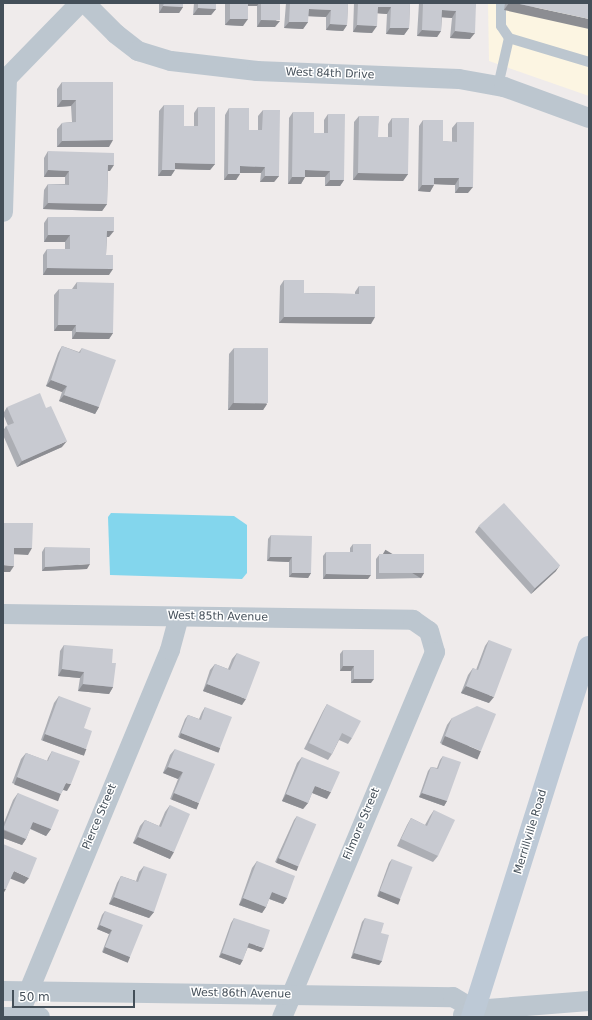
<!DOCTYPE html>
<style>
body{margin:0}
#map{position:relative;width:592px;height:1020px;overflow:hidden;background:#efebeb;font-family:"DejaVu Sans",sans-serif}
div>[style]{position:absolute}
.commercial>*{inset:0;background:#fcf5e2}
.water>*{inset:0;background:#83d6ed}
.lane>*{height:10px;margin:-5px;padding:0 5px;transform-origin:5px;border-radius:5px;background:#bcc6cf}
.street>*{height:20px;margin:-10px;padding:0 10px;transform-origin:10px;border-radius:10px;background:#bcc6cf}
.secondary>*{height:22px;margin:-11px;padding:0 11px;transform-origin:11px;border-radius:11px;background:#bdc9d6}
.wall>*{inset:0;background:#acaeb4}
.shaded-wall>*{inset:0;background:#8c8d92;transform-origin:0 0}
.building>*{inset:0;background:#c8cad1;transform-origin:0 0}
span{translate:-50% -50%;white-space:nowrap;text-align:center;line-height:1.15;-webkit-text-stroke:3px #fff;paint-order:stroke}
.street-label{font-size:11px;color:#444f59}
.frame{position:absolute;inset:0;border:4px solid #444f59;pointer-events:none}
.scale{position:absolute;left:12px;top:990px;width:123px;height:18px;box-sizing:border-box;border:2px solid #444f59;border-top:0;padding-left:5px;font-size:12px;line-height:14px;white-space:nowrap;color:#444f59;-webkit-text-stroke:3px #fff;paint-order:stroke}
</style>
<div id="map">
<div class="commercial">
<div style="clip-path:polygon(488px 3px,589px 3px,589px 96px,489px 61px)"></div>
</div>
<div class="water">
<div style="clip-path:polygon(111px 513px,234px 516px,247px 525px,247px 573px,242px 579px,110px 575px,108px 517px)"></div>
</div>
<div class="lane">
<div style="left:501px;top:3px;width:23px;rotate:90deg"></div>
<div style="left:501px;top:26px;width:14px;rotate:56deg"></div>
<div style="left:498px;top:86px;width:49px;rotate:-77.1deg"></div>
<div style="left:509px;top:38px;width:84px;rotate:16.7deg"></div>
</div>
<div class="street">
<div style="left:85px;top:3px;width:44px;rotate:45deg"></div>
<div style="left:116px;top:34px;width:28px;rotate:38deg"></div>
<div style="left:138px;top:51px;width:34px;rotate:17deg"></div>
<div style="left:171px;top:61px;width:87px;rotate:6.6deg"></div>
<div style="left:257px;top:71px;width:202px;rotate:2.3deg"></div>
<div style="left:459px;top:79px;width:46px;rotate:10.1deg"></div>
<div style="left:504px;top:87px;width:90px;rotate:20deg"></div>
<div style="left:3px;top:212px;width:134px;rotate:-88.3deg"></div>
<div style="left:7px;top:78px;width:105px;rotate:-45.8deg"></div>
<div style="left:3px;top:614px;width:410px;rotate:0.8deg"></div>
<div style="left:413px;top:620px;width:19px;rotate:35deg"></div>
<div style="left:429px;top:631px;width:22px;rotate:74deg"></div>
<div style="left:435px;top:652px;width:396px;rotate:112.7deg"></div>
<div style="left:3px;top:991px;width:450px;rotate:0.8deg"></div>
<div style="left:453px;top:997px;width:26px;rotate:31deg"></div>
<div style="left:463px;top:1015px;width:13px;rotate:-23deg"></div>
<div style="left:475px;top:1010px;width:114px;rotate:-4.5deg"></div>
<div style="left:3px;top:1017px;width:37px"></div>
<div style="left:18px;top:1017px;width:397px;rotate:-67.5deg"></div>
<div style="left:170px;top:650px;width:34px;rotate:-75deg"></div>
</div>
<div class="secondary">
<div style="left:472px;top:1017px;width:388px;rotate:-72.5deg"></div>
</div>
<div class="wall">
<div style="clip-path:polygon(159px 3px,183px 3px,183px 7px,179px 13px,159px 13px)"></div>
<div style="clip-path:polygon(194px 3px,216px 3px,216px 9px,211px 15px,193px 15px)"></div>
<div style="clip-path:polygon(225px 3px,280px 3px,275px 27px,257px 27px,257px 6px,248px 6px,243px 26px,225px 25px)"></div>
<div style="clip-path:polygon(286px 3px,348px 3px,347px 25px,343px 31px,326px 30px,326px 17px,308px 16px,308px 22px,303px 29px,284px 28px)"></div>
<div style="clip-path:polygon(354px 3px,410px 3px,409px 28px,404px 35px,386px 34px,387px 14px,377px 13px,372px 33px,353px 32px)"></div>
<div style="clip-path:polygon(419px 3px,476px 3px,470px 39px,450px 38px,452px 18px,442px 17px,441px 31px,437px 37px,417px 36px)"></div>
<div style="clip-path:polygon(505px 3px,589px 3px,504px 10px)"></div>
<div style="clip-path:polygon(62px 82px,113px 82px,109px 147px,57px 147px,57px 129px,62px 123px,72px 122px,71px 106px,57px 107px,57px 89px)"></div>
<div style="clip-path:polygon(164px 105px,184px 126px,194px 126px,194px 113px,198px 107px,215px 164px,210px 170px,175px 169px,171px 176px,158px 176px,159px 111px)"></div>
<div style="clip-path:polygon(229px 108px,249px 130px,258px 130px,258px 116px,263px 110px,279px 176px,274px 182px,260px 182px,261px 173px,240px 173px,236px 180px,224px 180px,225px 115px)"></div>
<div style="clip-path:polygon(293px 112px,314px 133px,324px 133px,324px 120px,328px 114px,344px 180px,340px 186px,325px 186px,325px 177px,305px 177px,301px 184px,288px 184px,289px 118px)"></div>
<div style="clip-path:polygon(359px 116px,378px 137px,388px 137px,388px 124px,392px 118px,408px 174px,403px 181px,353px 180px,354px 122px)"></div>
<div style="clip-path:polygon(423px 120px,443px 141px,452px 142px,452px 128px,457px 122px,468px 193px,455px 193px,455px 185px,434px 184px,430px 192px,418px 191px,419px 126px)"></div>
<div style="clip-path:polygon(48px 151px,110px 171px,108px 171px,107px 204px,102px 211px,43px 209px,44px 190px,48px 184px,65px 184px,65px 177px,44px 177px,44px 158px)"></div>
<div style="clip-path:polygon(48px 217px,109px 237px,107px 237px,106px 255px,109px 275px,43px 275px,43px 255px,47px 249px,65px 249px,65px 242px,44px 242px,44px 223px)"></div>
<div style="clip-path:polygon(284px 280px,304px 293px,355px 294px,355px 292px,359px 286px,371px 324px,279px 323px,280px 286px)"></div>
<div style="clip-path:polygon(77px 282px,113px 333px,109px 339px,72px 339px,72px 331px,54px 331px,54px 295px,59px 289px,72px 289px)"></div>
<div style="clip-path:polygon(62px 346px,79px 352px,82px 348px,99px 407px,95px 414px,59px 401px,62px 392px,46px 386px,58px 353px)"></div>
<div style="clip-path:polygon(234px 348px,267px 404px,263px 410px,228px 410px,229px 354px)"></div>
<div style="clip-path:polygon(7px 407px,62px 447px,17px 467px,3px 435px,3px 431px,6px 426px,8px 426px,3px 414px)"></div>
<div style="clip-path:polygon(479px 526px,556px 571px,531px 594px,475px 532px)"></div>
<div style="clip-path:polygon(271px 535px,311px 573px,308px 578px,289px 577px,289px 562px,267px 561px,268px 539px)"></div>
<div style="clip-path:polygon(353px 544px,368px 579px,323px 579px,323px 556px,326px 552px,350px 552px,350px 548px)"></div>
<div style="clip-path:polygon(45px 547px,87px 569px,42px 571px,42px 552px)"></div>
<div style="clip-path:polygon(379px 555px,424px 573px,421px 578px,376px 579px,376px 559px)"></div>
<div style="clip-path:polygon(489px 640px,489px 703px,461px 693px,468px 675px,473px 668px,476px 670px,485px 646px)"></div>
<div style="clip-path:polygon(64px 645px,112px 663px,113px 687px,109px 694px,78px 691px,80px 678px,58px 676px,60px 651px)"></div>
<div style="clip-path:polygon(343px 650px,371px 683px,351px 683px,351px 671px,340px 671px,340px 654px)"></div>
<div style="clip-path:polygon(237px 653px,242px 705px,203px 691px,210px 670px,215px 664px,228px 669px,232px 659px)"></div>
<div style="clip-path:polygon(59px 696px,84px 728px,82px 755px,41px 740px,54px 703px)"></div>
<div style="clip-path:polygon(327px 704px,352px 738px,348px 744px,339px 740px,332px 754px,328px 760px,304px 749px,323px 711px)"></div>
<div style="clip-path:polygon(205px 707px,220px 748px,217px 752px,178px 737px,185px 719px,188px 715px,199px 719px,202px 712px)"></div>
<div style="clip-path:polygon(452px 718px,476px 758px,440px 743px,447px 725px)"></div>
<div style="clip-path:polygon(175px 749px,195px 809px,170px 799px,178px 779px,163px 773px,170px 755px)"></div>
<div style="clip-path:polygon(52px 751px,67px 791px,63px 790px,57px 800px,12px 783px,21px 759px,26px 753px,47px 761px,48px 758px)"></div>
<div style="clip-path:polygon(443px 756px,447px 801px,444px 806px,419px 797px,428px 771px,431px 767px,437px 768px,440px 760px)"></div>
<div style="clip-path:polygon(302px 757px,327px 799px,312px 793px,308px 803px,303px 809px,282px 801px,297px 763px)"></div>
<div style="clip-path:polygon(18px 793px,51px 829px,46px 836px,30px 829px,26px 839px,22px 845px,3px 838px,3px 825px,13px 800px)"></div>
<div style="clip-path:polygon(170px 805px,170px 859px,133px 843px,140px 826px,145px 820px,159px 826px,165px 812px)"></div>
<div style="clip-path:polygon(434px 810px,438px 856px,433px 862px,397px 846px,407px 825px,411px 818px,425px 825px,430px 816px)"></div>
<div style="clip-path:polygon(297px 816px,298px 866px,295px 870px,275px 862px,294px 820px)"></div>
<div style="clip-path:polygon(392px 859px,400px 899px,397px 904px,377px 896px,389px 863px)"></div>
<div style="clip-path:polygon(257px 861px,287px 898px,283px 904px,269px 899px,266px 907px,262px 913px,239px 905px,252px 868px)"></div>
<div style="clip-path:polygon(144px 866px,154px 912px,149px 918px,109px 904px,117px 883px,121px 876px,136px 881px,139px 872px)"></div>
<div style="clip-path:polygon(105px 911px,130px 957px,127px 962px,102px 952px,109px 934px,97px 929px,102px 915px)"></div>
<div style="clip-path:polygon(234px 918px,261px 952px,248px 947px,240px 965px,219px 957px,231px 923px)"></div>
<div style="clip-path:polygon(365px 918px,381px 933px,382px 961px,379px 965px,351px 958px,362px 922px)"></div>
</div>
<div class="shaded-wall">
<div style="clip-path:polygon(246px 3px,259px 3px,257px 6px,244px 6px)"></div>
<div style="clip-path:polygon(509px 3px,515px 3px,589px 19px,589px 29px,504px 10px)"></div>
<div style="clip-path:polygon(163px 6px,183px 7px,179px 13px,159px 13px)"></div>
<div style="clip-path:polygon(378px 7px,391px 7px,387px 14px,373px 13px)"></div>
<div style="clip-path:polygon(198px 8px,216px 9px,211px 15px,193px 15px)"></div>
<div style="clip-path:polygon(309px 9px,331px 10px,326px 17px,304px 16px)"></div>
<div style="clip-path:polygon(442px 10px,456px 11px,452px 18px,438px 17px)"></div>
<div style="clip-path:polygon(230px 19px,248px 19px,243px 26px,225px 25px)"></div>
<div style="clip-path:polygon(261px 20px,280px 21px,275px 27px,257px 27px)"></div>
<div style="clip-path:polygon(289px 22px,308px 22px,303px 29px,284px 28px)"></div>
<div style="clip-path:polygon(330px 24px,347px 25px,343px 31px,326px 30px)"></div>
<div style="clip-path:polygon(357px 25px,377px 26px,372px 33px,353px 32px)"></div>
<div style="clip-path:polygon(390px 28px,409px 28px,404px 35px,386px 34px)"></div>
<div style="clip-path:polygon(422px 30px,441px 31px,437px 37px,417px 36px)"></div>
<div style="clip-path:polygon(455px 31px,475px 33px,470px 39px,450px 38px)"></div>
<div style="clip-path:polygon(62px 100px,76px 100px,71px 106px,57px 107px)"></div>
<div style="clip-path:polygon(113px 140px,109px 147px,57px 147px,62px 141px)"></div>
<div style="clip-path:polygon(175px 163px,215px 164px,210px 170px,171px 169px)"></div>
<div style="clip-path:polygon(108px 165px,114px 165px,110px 171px,103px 171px)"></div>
<div style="clip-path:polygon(240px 166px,265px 167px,261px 173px,236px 173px)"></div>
<div style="clip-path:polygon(48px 170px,69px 171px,65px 177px,44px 177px)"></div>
<div style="clip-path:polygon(162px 170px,175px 170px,171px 176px,158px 176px)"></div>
<div style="clip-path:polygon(305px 170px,330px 171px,325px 177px,301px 177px)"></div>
<div style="clip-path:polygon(358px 173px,408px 174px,403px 181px,353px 180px)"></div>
<div style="clip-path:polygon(228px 174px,240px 174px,236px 180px,224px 180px)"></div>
<div style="clip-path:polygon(265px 176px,279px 176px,274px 182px,260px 182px)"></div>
<div style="clip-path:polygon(292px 177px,305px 177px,301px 184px,288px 184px)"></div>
<div style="clip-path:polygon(434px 178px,459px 178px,455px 185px,430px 184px)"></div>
<div style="clip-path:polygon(330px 180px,344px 180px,340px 186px,325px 186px)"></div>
<div style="clip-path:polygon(422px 185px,434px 185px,430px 192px,418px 191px)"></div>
<div style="clip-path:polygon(459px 187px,473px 187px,468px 193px,455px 193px)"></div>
<div style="clip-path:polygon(48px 203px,107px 204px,102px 211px,43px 209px)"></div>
<div style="clip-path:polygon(107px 231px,114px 231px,109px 237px,102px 237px)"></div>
<div style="clip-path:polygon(48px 235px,70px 235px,65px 242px,44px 242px)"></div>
<div style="clip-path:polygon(47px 268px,113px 269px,109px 275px,43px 275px)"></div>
<div style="clip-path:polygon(284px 317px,375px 317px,371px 324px,279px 323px)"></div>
<div style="clip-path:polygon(58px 325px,76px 325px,72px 331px,54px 331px)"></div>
<div style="clip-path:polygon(76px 332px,113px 333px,109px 339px,72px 339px)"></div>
<div style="clip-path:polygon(51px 380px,67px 386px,62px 392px,46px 386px)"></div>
<div style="clip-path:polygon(64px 395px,99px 407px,95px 414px,59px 401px)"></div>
<div style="clip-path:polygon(233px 403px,267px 404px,263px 410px,228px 410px)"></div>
<div style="clip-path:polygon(67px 441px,62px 447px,17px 467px,22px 461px)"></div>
<div style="clip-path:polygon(14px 548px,32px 548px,28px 555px,10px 554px)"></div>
<div style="clip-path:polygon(270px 557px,292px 557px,289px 562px,267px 561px)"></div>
<div style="clip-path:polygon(90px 564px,87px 569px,42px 571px,45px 567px)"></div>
<div style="clip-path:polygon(3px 565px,14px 566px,10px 572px,3px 572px)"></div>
<div style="clip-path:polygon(560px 565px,556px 571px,531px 594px,536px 587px)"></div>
<div style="clip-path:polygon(292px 573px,311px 573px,308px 578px,289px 577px)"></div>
<div style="left:424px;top:573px;width:6px;height:45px;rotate:121deg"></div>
<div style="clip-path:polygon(326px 574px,371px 575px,368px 579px,323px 579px)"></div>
<div style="clip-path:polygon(343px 666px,354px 666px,351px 671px,340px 671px)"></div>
<div style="clip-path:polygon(62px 669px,84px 672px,80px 678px,58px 676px)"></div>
<div style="clip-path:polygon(354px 679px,374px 679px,371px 683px,351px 683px)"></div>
<div style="clip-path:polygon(83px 684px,113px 687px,109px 694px,78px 691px)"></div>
<div style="clip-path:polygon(207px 684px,246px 699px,242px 705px,203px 691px)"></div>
<div style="clip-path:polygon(466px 686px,494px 697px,489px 703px,461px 693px)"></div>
<div style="left:181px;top:733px;width:42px;height:5px;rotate:21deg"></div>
<div style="left:45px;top:734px;width:44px;height:7px;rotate:20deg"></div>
<div style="left:445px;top:736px;width:39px;height:9px;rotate:23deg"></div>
<div style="clip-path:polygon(168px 767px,183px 772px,178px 779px,163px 773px)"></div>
<div style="left:17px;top:777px;width:47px;height:8px;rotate:21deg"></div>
<div style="clip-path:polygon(66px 783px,71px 784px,67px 791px,61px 789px)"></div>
<div style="clip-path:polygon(315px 786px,331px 792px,327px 799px,310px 792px)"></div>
<div style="left:174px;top:793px;width:27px;height:7px;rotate:22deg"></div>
<div style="clip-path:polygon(422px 793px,447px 801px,444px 806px,419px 797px)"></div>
<div style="clip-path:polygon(286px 794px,308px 803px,303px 809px,282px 801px)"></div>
<div style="clip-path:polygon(33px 822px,51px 829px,46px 836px,29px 828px)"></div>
<div style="clip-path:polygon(3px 830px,26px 839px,22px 845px,3px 838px)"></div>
<div style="clip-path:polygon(138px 837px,174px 852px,170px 859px,133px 843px)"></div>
<div style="left:278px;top:858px;width:22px;height:5px;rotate:22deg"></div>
<div style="clip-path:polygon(14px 871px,29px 878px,24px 884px,9px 878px)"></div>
<div style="clip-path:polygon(3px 888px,6px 889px,3px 894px)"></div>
<div style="left:380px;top:891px;width:22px;height:6px;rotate:22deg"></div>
<div style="clip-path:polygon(272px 892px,287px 898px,283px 904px,267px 898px)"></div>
<div style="clip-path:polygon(114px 897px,154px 912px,149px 918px,109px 904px)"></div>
<div style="clip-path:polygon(243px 898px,266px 907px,262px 913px,239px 905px)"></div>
<div style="clip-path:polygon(100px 925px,112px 930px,109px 934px,97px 929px)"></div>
<div style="clip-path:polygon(249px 943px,264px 948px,261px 952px,246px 947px)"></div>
<div style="left:105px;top:947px;width:27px;height:6px;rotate:22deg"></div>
<div style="clip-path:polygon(222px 953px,243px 960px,240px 965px,219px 957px)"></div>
<div style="clip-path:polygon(354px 953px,382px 961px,379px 965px,351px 958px)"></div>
</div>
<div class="building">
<div style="clip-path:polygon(164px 3px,183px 3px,183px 7px,163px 6px)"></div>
<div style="clip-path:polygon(198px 3px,216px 3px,216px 9px,198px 8px)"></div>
<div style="left:230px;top:3px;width:18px;height:16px"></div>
<div style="left:261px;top:3px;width:19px;height:17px"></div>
<div style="clip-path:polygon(290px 3px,348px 3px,347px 25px,330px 24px,331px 10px,309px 9px,308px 22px,289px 22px)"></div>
<div style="clip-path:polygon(358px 3px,410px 3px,409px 28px,390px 28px,391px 7px,378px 7px,377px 26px,357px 25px)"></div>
<div style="clip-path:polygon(423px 3px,476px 3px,475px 33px,455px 31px,456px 11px,442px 10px,441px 31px,422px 30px)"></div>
<div style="clip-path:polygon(515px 3px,589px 3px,589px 19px)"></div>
<div style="clip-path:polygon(62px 82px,113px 82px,113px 140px,62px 141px,62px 123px,76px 122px,76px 100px,62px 100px)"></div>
<div style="clip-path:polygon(164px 105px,184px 105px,184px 126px,198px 126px,198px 107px,215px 107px,215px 164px,175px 163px,175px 170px,162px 170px)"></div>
<div style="clip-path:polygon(229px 108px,249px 108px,249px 130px,262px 130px,263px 110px,280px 110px,279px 176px,265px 176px,265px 167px,240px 166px,240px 174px,228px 174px)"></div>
<div style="clip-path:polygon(293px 112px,314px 112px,314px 133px,328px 133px,328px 114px,345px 114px,344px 180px,330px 180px,330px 171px,305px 170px,305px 177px,292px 177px)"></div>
<div style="clip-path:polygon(359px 116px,379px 116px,378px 137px,392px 137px,392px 118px,409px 118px,408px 174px,358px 173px)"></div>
<div style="clip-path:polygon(423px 120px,443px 120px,443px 141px,457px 142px,457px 122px,474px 122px,473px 187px,459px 187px,459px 178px,434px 178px,434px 185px,422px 185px)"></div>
<div style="clip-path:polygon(48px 151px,114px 153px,114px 165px,108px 165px,107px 204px,48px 203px,48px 184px,69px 185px,69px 171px,48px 170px)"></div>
<div style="clip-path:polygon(48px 217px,114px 217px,114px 231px,107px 231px,106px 255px,113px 255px,113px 269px,47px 268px,47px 249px,70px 249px,70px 235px,48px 235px)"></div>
<div style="clip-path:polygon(284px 280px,304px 280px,304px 293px,359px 294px,359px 286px,375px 286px,375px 317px,284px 317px)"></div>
<div style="clip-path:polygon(77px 282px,114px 283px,113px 333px,76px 332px,76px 325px,58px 325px,59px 289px,77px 289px)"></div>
<div style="clip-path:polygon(62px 346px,80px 353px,82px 348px,116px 360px,99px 407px,64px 395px,67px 386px,51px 380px)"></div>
<div style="left:234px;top:348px;width:34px;height:55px"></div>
<div style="clip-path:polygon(40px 393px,46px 408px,51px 406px,67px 441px,22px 461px,6px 426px,14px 423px,7px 407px)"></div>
<div style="left:504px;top:503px;width:84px;height:34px;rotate:48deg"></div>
<div style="clip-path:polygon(3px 523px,33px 523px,32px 548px,14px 548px,14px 566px,3px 565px)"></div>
<div style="clip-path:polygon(271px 535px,312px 536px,311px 573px,292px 573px,292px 557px,270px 557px)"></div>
<div style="clip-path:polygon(353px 544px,371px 544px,371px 575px,326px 574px,326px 552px,353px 552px)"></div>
<div style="clip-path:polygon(45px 547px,90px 548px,90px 564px,45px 567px)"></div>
<div style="left:424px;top:554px;width:19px;height:45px;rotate:90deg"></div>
<div style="clip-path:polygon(489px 640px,512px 649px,494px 697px,466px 686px,473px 668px,478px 670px)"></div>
<div style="clip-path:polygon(64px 645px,113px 649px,112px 663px,116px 663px,113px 687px,83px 684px,84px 672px,62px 669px)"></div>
<div style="clip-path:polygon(343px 650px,374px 650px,374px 679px,354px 679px,354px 666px,343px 666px)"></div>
<div style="clip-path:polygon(237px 653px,260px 662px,246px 699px,207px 684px,215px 664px,230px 670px)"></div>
<div style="clip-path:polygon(59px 696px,91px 708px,84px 728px,92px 731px,86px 749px,45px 734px)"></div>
<div style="clip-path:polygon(327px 704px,361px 721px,352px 738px,342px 733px,332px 754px,309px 743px)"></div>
<div style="clip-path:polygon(477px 706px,496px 714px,481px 751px,445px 736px,452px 718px)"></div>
<div style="clip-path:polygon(205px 707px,232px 717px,220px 748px,181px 733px,188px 715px,201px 720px)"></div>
<div style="clip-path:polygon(175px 749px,215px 764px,199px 803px,174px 793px,183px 772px,168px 767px)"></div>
<div style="clip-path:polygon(52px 751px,80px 761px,71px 784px,66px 783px,61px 794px,17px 777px,26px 753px,48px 761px)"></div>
<div style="clip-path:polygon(443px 756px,461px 762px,447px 801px,422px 793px,431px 767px,438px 769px)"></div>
<div style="clip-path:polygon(302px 757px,340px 772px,331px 792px,315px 786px,308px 803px,286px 794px)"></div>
<div style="clip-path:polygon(18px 793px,59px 810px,51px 829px,33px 822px,26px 839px,3px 829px)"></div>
<div style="clip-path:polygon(170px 805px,190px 814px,174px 852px,138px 837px,145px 820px,161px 827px)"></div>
<div style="clip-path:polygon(434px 810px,455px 820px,438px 856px,401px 839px,411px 818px,427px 826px)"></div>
<div style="left:297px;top:816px;width:21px;height:46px;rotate:23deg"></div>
<div style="clip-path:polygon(3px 844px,37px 858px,29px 878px,14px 871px,6px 889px,3px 888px)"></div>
<div style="left:392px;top:859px;width:22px;height:34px;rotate:21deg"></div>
<div style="clip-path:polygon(257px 861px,295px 876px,287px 898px,272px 892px,266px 907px,243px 898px)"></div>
<div style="clip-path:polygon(144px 866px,167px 874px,154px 912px,114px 897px,121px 876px,138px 882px)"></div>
<div style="clip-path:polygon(105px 911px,143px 925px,130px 957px,105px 947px,112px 930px,100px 925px)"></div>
<div style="clip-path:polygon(234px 918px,270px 930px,264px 948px,249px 943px,243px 960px,222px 953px)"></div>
<div style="clip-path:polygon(365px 918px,384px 923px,381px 933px,389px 935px,382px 961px,354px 953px)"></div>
</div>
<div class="street-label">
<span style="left:330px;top:74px;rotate:2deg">West 84th Drive</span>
<span style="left:218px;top:617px;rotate:1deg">West 85th Avenue</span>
<span style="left:100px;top:817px;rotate:-67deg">Pierce Street</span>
<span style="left:362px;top:824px;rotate:-67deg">Filmore Street</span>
<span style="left:531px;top:832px;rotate:-73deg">Merrillville Road</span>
<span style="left:241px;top:994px;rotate:1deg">West 86th Avenue</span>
</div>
<div class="frame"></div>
<div class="scale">50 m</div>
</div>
